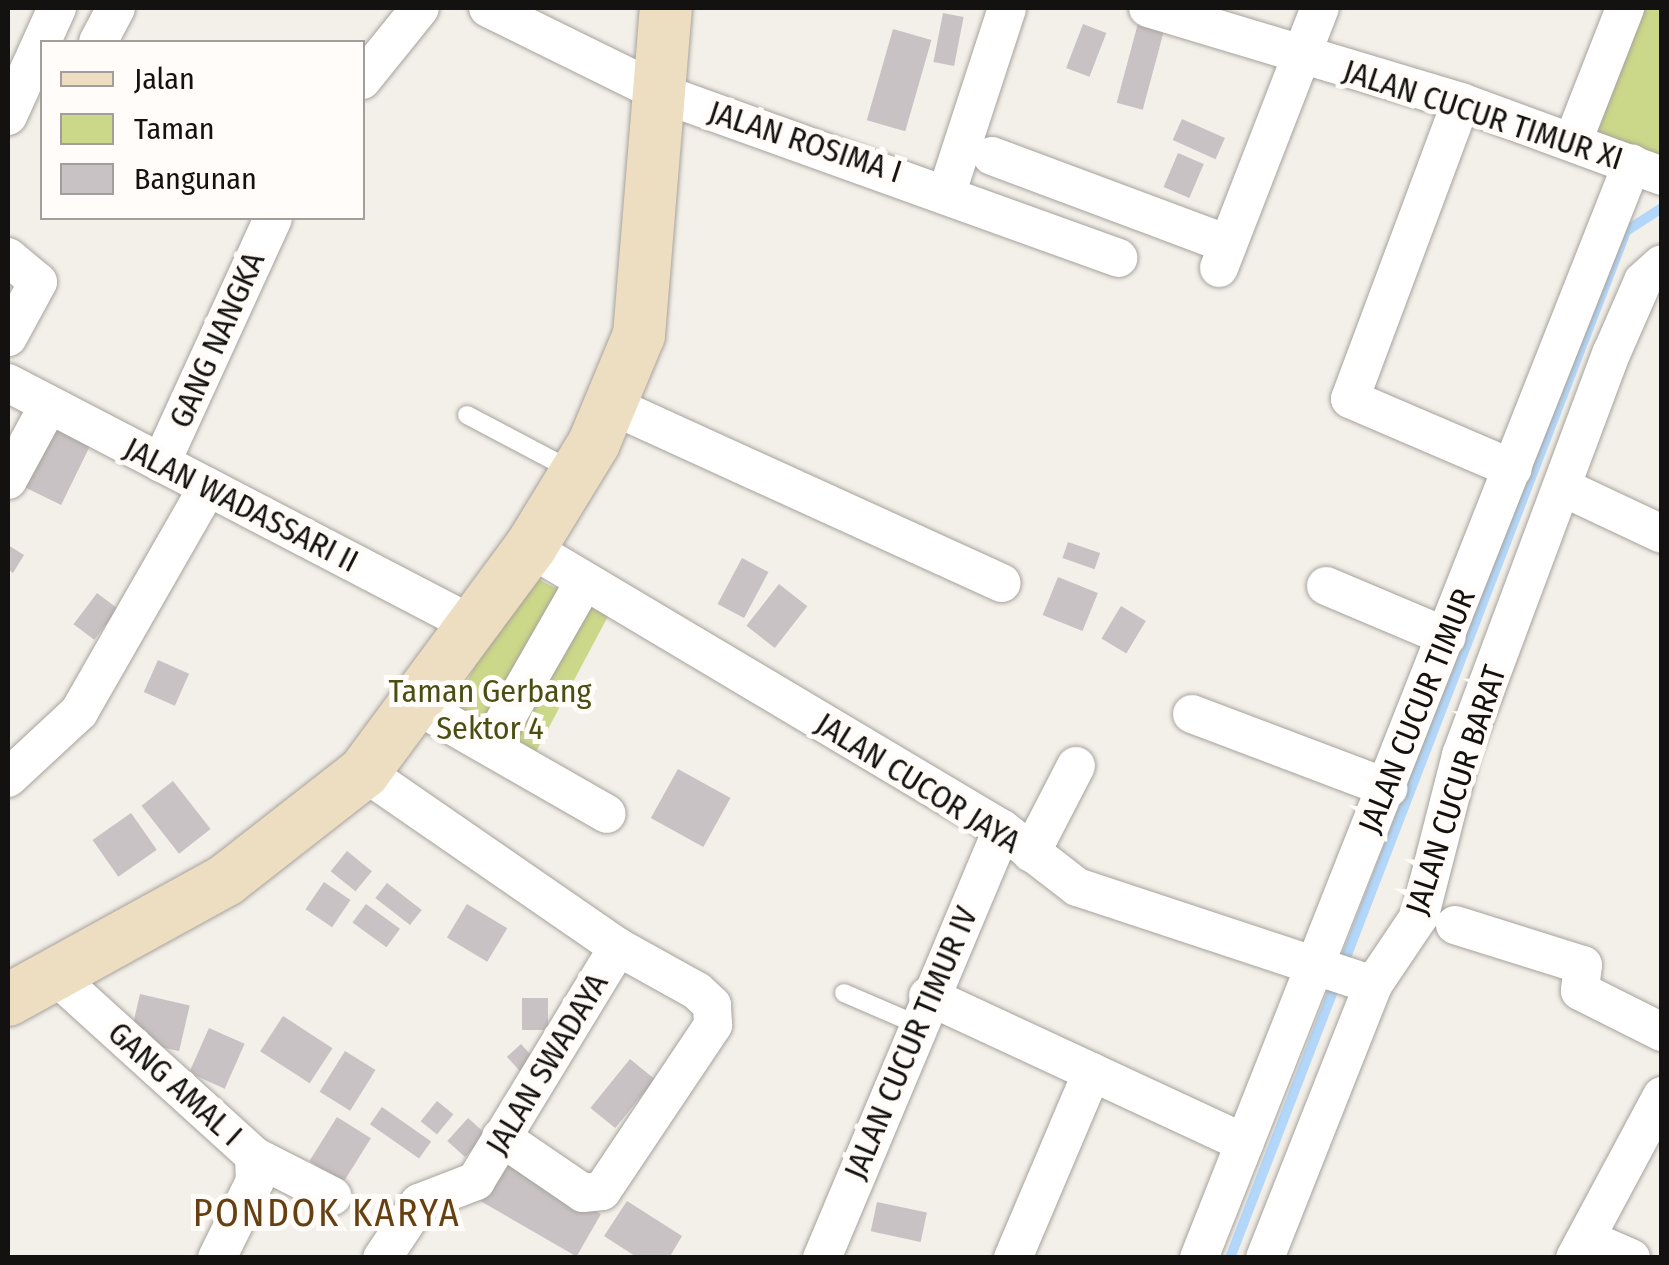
<!DOCTYPE html>
<style>
body{margin:0}
#map{position:relative;width:1669px;height:1265px;overflow:hidden;background:#f3efe9;font-family:"Fira Sans Condensed",sans-serif}
div>[style]{position:absolute}
.green>*{inset:0;background:#cbd789;transform-origin:0 0}
.stream>*{height:10px;margin:-5px;padding:0 5px;transform-origin:5px;border-radius:5px;background:#b2d7fa}
.building>*{inset:0;background:#c9c2c5;transform-origin:0 0}
.roads{filter:drop-shadow(0 0 2px #a6a29c) drop-shadow(0 0 2px #a6a29c)}
.service>*{height:18px;margin:-9px;padding:0 9px;transform-origin:9px;border-radius:9px;background:#fff}
.minor>*{height:38px;margin:-19px;padding:0 19px;transform-origin:19px;border-radius:19px;background:#fff}
.secondary>*{height:52px;margin:-26px;padding:0 26px;transform-origin:26px;border-radius:26px;background:#edddc1}
span{translate:-50% -50%;white-space:nowrap;text-align:center;line-height:1.15;-webkit-text-stroke:10px #fffcf9;paint-order:stroke}
.street-label{font-size:32px;color:#141210}
.park-label{font-size:32px;color:#484f13}
.quarter-label{font-size:38px;color:#674012;letter-spacing:2.5px}
.frame{position:absolute;inset:0;border:10px solid #141210;pointer-events:none}
.legend{position:absolute;left:40px;top:40px;width:325px;height:180px;box-sizing:border-box;background:#fffcf9;border:2px solid #a19e9c;margin:0;padding:12px 18px;list-style:none;font-size:30px;color:#141210}
.legend li{display:flex;align-items:center;gap:20px;height:50px}
.legend b{width:50px;border:2px solid #a19e9c}
</style>
<div id="map">
<div class="green">
<div style="clip-path:polygon(1628px 8px,1661px 8px,1661px 178px,1576px 144px)"></div>
<div style="left:525px;top:572px;width:94px;height:189px;rotate:28deg"></div>
</div>
<div class="stream">
<div style="left:1230px;top:1258px;width:1101px;rotate:-68.91deg"></div>
<div style="left:1626px;top:231px;width:43px;rotate:-32.6deg"></div>
</div>
<div class="building">
<div style="left:1141px;top:12px;width:27px;height:94px;rotate:15deg"></div>
<div style="left:943px;top:13px;width:21px;height:50px;rotate:11deg"></div>
<div style="left:1083px;top:24px;width:25px;height:47px;rotate:21deg"></div>
<div style="left:893px;top:29px;width:40px;height:95px;rotate:16deg"></div>
<div style="left:1182px;top:119px;width:47px;height:23px;rotate:24deg"></div>
<div style="left:1178px;top:153px;width:28px;height:37px;rotate:23deg"></div>
<div style="left:46px;top:422px;width:50px;height:68px;rotate:26deg"></div>
<div style="left:1068px;top:542px;width:34px;height:17px;rotate:19deg"></div>
<div style="clip-path:polygon(8px 545px,24px 555px,13px 573px,8px 569px)"></div>
<div style="left:742px;top:558px;width:30px;height:52px;rotate:28deg"></div>
<div style="left:1058px;top:577px;width:43px;height:41px;rotate:22deg"></div>
<div style="left:779px;top:584px;width:36px;height:53px;rotate:38deg"></div>
<div style="left:97px;top:593px;width:26px;height:39px;rotate:37deg"></div>
<div style="left:1121px;top:606px;width:29px;height:38px;rotate:31deg"></div>
<div style="left:158px;top:660px;width:34px;height:35px;rotate:24deg"></div>
<div style="left:678px;top:769px;width:60px;height:56px;rotate:29deg"></div>
<div style="left:173px;top:781px;width:61px;height:40px;rotate:52deg"></div>
<div style="left:131px;top:813px;width:45px;height:47px;rotate:55deg"></div>
<div style="left:347px;top:851px;width:32px;height:26px;rotate:39deg"></div>
<div style="left:324px;top:882px;width:32px;height:33px;rotate:34deg"></div>
<div style="left:387px;top:883px;width:44px;height:19px;rotate:38deg"></div>
<div style="left:366px;top:904px;width:42px;height:23px;rotate:36deg"></div>
<div style="left:467px;top:904px;width:47px;height:39px;rotate:31deg"></div>
<div style="left:140px;top:994px;width:51px;height:47px;rotate:13deg"></div>
<div style="left:522px;top:998px;width:26px;height:32px"></div>
<div style="left:283px;top:1016px;width:59px;height:42px;rotate:33deg"></div>
<div style="left:209px;top:1028px;width:39px;height:49px;rotate:24deg"></div>
<div style="left:521px;top:1044px;width:24px;height:19px;rotate:48deg"></div>
<div style="left:345px;top:1051px;width:36px;height:48px;rotate:32deg"></div>
<div style="left:630px;top:1059px;width:32px;height:63px;rotate:39deg"></div>
<div style="left:437px;top:1101px;width:21px;height:26px;rotate:39deg"></div>
<div style="left:382px;top:1107px;width:60px;height:21px;rotate:35deg"></div>
<div style="left:337px;top:1117px;width:40px;height:52px;rotate:32deg"></div>
<div style="left:468px;top:1118px;width:24px;height:31px;rotate:42deg"></div>
<div style="left:504px;top:1158px;width:112px;height:49px;rotate:30deg"></div>
<div style="clip-path:polygon(627px 1201px,682px 1236px,669px 1258px,638px 1258px,604px 1236px)"></div>
<div style="left:877px;top:1202px;width:51px;height:30px;rotate:12deg"></div>
</div>
<div class="roads">
<div class="service">
<div style="left:467px;top:415px;width:120px;rotate:27.8deg"></div>
<div style="left:844px;top:993px;width:78px;rotate:23.3deg"></div>
</div>
<div class="minor">
<div style="left:488px;top:8px;width:195px;rotate:26.2deg"></div>
<div style="left:663px;top:94px;width:484px;rotate:19.8deg"></div>
<div style="left:1148px;top:8px;width:327px;rotate:16.7deg"></div>
<div style="left:1461px;top:102px;width:214px;rotate:20.2deg"></div>
<div style="left:98px;top:42px;width:38px;rotate:-62deg"></div>
<div style="left:362px;top:80px;width:92px;rotate:-51.1deg"></div>
<div style="left:1461px;top:102px;width:317px;rotate:110.5deg"></div>
<div style="left:1350px;top:399px;width:177px;rotate:23.2deg"></div>
<div style="left:8px;top:116px;width:119px;rotate:-65.6deg"></div>
<div style="left:1573px;top:141px;width:143px;rotate:-68.6deg"></div>
<div style="left:992px;top:156px;width:251px;rotate:20.5deg"></div>
<div style="left:948px;top:189px;width:190px;rotate:-71.9deg"></div>
<div style="left:8px;top:257px;width:39px;rotate:40deg"></div>
<div style="left:38px;top:282px;width:63px;rotate:118.6deg"></div>
<div style="left:1219px;top:268px;width:279px;rotate:-68.8deg"></div>
<div style="left:8px;top:383px;width:526px;rotate:27.49deg"></div>
<div style="left:613px;top:406px;width:427px;rotate:24.5deg"></div>
<div style="left:161px;top:463px;width:269px;rotate:-65.4deg"></div>
<div style="left:8px;top:480px;width:84px;rotate:-61.6deg"></div>
<div style="left:1562px;top:487px;width:110px;rotate:25.2deg"></div>
<div style="left:530px;top:548px;width:549px;rotate:30.77deg"></div>
<div style="left:1002px;top:829px;width:95px;rotate:37.7deg"></div>
<div style="left:1077px;top:887px;width:312px;rotate:18.3deg"></div>
<div style="left:1326px;top:586px;width:131px;rotate:22.9deg"></div>
<div style="left:420px;top:707px;width:215px;rotate:29.8deg"></div>
<div style="left:1192px;top:714px;width:210px;rotate:20.7deg"></div>
<div style="left:490px;top:746px;width:189px;rotate:-60.2deg"></div>
<div style="left:364px;top:772px;width:308px;rotate:34.6deg"></div>
<div style="left:618px;top:947px;width:274px;rotate:121.3deg"></div>
<div style="left:476px;top:1181px;width:61px;rotate:158.9deg"></div>
<div style="left:419px;top:1203px;width:66px;rotate:123.9deg"></div>
<div style="left:8px;top:778px;width:97px;rotate:-42.9deg"></div>
<div style="left:79px;top:712px;width:259px;rotate:-60.2deg"></div>
<div style="left:1031px;top:853px;width:98px;rotate:-62.7deg"></div>
<div style="left:1455px;top:925px;width:134px;rotate:17.4deg"></div>
<div style="left:1583px;top:965px;width:26px;rotate:97deg"></div>
<div style="left:1580px;top:991px;width:92px;rotate:26.6deg"></div>
<div style="left:58px;top:978px;width:265px;rotate:42.2deg"></div>
<div style="left:254px;top:1156px;width:25px;rotate:88deg"></div>
<div style="left:255px;top:1181px;width:86px;rotate:116.3deg"></div>
<div style="left:928px;top:996px;width:349px;rotate:24.9deg"></div>
<div style="left:501px;top:1137px;width:99px;rotate:34.3deg"></div>
<div style="left:583px;top:1193px;width:19px;rotate:-6deg"></div>
<div style="left:602px;top:1191px;width:200px;rotate:-56.2deg"></div>
<div style="left:713px;top:1025px;width:20px;rotate:-93deg"></div>
<div style="left:712px;top:1005px;width:21px;rotate:-137deg"></div>
<div style="left:697px;top:991px;width:90px;rotate:-150.9deg"></div>
<div style="left:254px;top:1156px;width:88px;rotate:27.1deg"></div>
<div style="left:822px;top:1258px;width:465px;rotate:-67.2deg"></div>
<div style="left:1013px;top:1258px;width:202px;rotate:-67deg"></div>
<div style="left:1199px;top:1258px;width:1177px;rotate:-68.41deg"></div>
<div style="left:1265px;top:1258px;width:294px;rotate:-68.4deg"></div>
<div style="left:1373px;top:985px;width:84px;rotate:-56.1deg"></div>
<div style="left:1420px;top:915px;width:165px;rotate:-75.6deg"></div>
<div style="left:1461px;top:755px;width:430px;rotate:-69.5deg"></div>
<div style="left:1612px;top:352px;width:77px;rotate:-66.4deg"></div>
<div style="left:1643px;top:281px;width:25px;rotate:-42deg"></div>
<div style="left:1575px;top:1258px;width:184px;rotate:-61.8deg"></div>
<div style="left:1584px;top:1258px;width:19px;rotate:-81deg"></div>
<div style="left:1587px;top:1239px;width:48px;rotate:23.4deg"></div>
</div>
<div class="secondary">
<div style="left:8px;top:1000px;width:249px;rotate:-28.8deg"></div>
<div style="left:226px;top:880px;width:175px;rotate:-38deg"></div>
<div style="left:364px;top:772px;width:279px;rotate:-53.5deg"></div>
<div style="left:530px;top:548px;width:123px;rotate:-58.6deg"></div>
<div style="left:594px;top:443px;width:117px;rotate:-67.4deg"></div>
<div style="left:639px;top:335px;width:328px;rotate:-85.3deg"></div>
</div>
</div>
<div class="street-label">
<span style="left:1483px;top:115px;rotate:18deg">JALAN CUCUR TIMUR XI</span>
<span style="left:805px;top:142px;rotate:18deg">JALAN ROSIMA I</span>
<span style="left:217px;top:340px;rotate:-66deg">GANG NANGKA</span>
<span style="left:241px;top:505px;rotate:27deg">JALAN WADASSARI II</span>
<span style="left:1417px;top:711px;rotate:-68deg">JALAN CUCUR TIMUR</span>
<span style="left:918px;top:783px;rotate:32deg">JALAN CUCOR JAYA</span>
<span style="left:1456px;top:790px;rotate:-72deg">JALAN CUCUR BARAT</span>
<span style="left:911px;top:1043px;rotate:-67deg">JALAN CUCUR TIMUR IV</span>
<span style="left:547px;top:1064px;rotate:-59deg">JALAN SWADAYA</span>
<span style="left:175px;top:1084px;rotate:42deg">GANG AMAL I</span>
</div>
<div class="park-label">
<span style="left:490px;top:710px">Taman Gerbang<br>Sektor 4</span>
</div>
<div class="quarter-label">
<span style="left:327px;top:1214px">PONDOK KARYA</span>
</div>
<div class="frame"></div>
<ul class="legend">
<li><b style="height:12px;background:#edddc1"></b>Jalan</li>
<li><b style="height:28px;background:#cbd789"></b>Taman</li>
<li><b style="height:28px;background:#c9c2c5"></b>Bangunan</li>
</ul>
</div>
